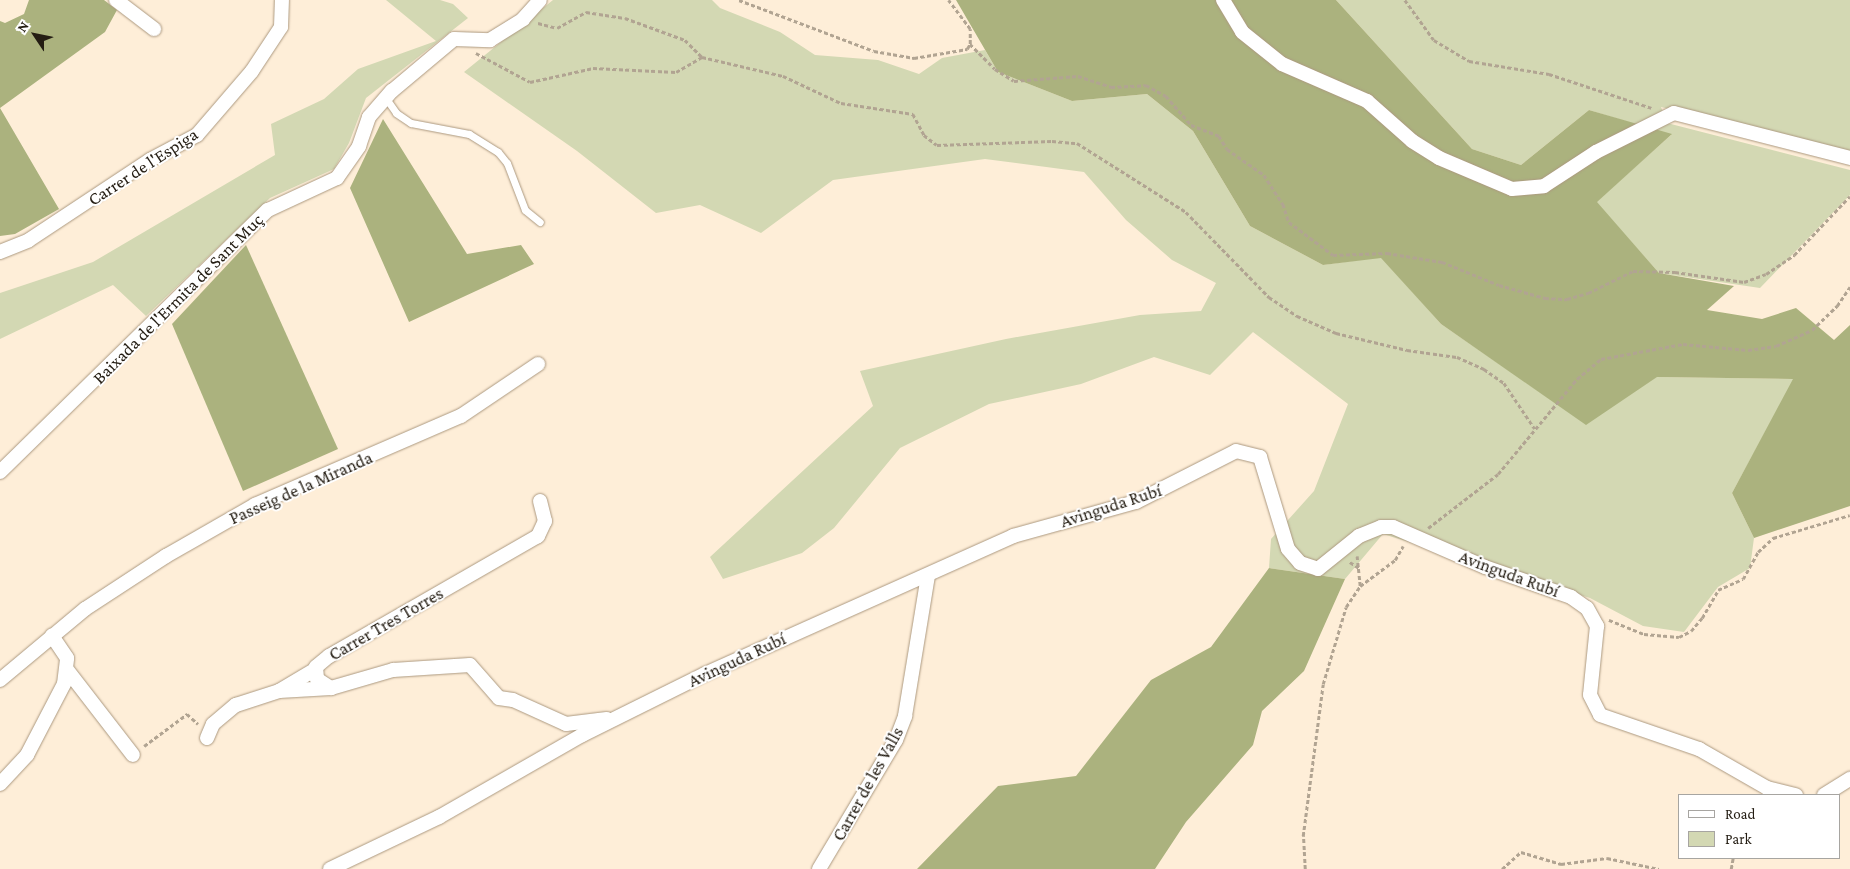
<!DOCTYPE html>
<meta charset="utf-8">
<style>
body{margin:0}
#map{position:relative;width:1850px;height:869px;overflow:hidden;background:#feeed8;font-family:"Crimson Pro",serif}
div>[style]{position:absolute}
.green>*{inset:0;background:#d3d8b3}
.forest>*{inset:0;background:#abb27e}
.path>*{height:2.5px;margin-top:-1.25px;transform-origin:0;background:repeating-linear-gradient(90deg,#b1a492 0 4px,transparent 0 6.5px)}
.roads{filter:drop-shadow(0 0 1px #ac9980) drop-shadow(0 0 1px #ac9980)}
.lane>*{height:7px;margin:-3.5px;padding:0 3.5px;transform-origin:3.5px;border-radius:3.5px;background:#fff}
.street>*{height:14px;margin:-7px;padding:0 7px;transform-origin:7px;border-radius:7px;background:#fff}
span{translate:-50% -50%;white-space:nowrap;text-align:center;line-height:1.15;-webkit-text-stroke:4px #fff;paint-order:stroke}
.street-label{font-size:18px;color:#241d13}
.legend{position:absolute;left:1678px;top:794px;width:162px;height:65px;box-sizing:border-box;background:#fff;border:1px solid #a7a5a1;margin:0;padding:6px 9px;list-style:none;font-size:15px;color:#241d13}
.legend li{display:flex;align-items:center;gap:10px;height:25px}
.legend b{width:25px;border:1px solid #a7a5a1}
.north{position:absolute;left:10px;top:10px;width:50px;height:50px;-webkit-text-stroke:4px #fff;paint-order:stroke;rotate:304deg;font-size:14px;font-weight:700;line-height:20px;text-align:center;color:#241d13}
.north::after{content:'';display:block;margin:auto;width:18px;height:22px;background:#241d13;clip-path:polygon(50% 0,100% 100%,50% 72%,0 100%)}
</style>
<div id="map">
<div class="green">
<div style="clip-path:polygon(386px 0,440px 0,453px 4px,468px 18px,366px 98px,349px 143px,334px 169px,270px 198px,146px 316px,113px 285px,0 339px,0 293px,93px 262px,275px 155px,271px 124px,324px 99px,358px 69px,436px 41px)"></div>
<div style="clip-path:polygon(553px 0,712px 0,720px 8px,780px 32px,815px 55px,878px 60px,919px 74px,942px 58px,985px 50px,998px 72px,1072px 101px,1147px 94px,1193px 131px,1250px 226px,1323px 265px,1381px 257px,1441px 324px,1586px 424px,1656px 377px,1794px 379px,1732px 493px,1754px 538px,1750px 568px,1718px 587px,1684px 632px,1643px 626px,1590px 598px,1383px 534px,1345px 579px,1269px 568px,1271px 539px,1314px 491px,1348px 404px,1253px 332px,1210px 375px,1154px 357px,1081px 384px,989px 404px,900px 448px,834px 528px,802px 553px,723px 579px,710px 557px,873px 406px,860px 371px,1006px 339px,1140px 315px,1201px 311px,1216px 283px,1172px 260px,1126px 220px,1084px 172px,985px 159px,833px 180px,761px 233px,700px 205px,656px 213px,577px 151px,464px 72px)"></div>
<div style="clip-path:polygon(1336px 0,1850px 0,1850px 151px,1661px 107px,1667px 123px,1850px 170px,1850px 195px,1760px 288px,1659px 273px,1596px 202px,1671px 135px,1589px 110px,1521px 165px,1472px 149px)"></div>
</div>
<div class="forest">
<div style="clip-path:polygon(29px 0,104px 0,117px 10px,105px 32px,0 108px,59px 209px,15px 234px,0 236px,0 21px,5px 23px,24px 14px)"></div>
<div style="clip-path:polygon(956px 0,1336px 0,1472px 149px,1521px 165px,1589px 110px,1672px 134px,1597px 202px,1659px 273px,1734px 286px,1707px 310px,1762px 319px,1796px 308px,1834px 340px,1850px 325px,1850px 506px,1754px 538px,1732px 493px,1793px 379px,1657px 377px,1586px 425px,1441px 324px,1381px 258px,1323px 265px,1250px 226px,1193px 131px,1147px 94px,1072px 101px,998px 72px)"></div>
<div style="clip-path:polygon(383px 119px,467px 254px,521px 245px,534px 264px,409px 322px,350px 188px)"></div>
<div style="clip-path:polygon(246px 245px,338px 449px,243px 491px,172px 324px)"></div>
<div style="clip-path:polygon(1269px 568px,1345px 579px,1304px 671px,1262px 711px,1253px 745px,1186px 822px,1155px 869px,917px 869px,998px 786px,1076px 776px,1151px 680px,1211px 647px)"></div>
</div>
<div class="path">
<div style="left:739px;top:0;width:144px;rotate:20.7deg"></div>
<div style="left:874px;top:51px;width:41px;rotate:9.9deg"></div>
<div style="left:914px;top:58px;width:54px;rotate:-9.6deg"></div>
<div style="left:967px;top:49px;width:6px;rotate:-59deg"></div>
<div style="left:970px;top:44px;width:15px;rotate:-90deg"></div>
<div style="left:970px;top:29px;width:36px;rotate:-127deg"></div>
<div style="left:1405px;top:0;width:49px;rotate:54.1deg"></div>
<div style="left:1434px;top:40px;width:41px;rotate:31deg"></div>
<div style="left:1469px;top:61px;width:81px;rotate:9.2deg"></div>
<div style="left:1549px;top:74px;width:108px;rotate:18.3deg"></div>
<div style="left:538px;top:23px;width:20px;rotate:15deg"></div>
<div style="left:557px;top:28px;width:33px;rotate:-29deg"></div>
<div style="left:586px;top:12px;width:39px;rotate:9deg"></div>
<div style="left:625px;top:18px;width:64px;rotate:20.1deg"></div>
<div style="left:685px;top:40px;width:24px;rotate:45deg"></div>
<div style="left:970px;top:44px;width:35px;rotate:45deg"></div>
<div style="left:995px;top:69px;width:22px;rotate:32deg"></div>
<div style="left:1014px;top:81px;width:64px;rotate:-4.5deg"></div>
<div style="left:1078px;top:76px;width:35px;rotate:18deg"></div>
<div style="left:1111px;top:87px;width:35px;rotate:-3deg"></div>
<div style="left:1146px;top:85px;width:23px;rotate:29deg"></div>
<div style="left:1166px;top:96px;width:38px;rotate:49deg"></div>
<div style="left:1191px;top:125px;width:30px;rotate:21deg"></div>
<div style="left:1219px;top:136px;width:15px;rotate:58deg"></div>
<div style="left:1227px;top:149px;width:45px;rotate:35.1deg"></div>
<div style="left:1264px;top:175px;width:35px;rotate:57deg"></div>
<div style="left:1283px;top:204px;width:19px;rotate:72deg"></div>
<div style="left:1289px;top:222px;width:55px;rotate:36.9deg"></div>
<div style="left:1333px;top:255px;width:54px;rotate:-2.1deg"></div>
<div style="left:1387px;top:253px;width:56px;rotate:9.3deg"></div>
<div style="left:1442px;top:262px;width:61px;rotate:22deg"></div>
<div style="left:1499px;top:285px;width:48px;rotate:15.8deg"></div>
<div style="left:1545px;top:298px;width:22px;rotate:3deg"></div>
<div style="left:1567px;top:299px;width:22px;rotate:-16deg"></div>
<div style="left:1588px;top:293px;width:50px;rotate:-26.1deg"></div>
<div style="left:1633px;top:271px;width:42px;rotate:1.4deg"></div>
<div style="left:1675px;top:272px;width:70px;rotate:8.2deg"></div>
<div style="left:1744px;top:282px;width:23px;rotate:-20deg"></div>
<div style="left:1766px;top:274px;width:34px;rotate:-34deg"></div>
<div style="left:1794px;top:255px;width:81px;rotate:-46.5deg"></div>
<div style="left:476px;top:53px;width:61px;rotate:28.2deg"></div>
<div style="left:530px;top:82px;width:65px;rotate:-12.5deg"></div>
<div style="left:593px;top:68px;width:83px;rotate:2.8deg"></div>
<div style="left:676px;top:72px;width:30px;rotate:-30deg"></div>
<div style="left:702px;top:57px;width:83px;rotate:13.2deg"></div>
<div style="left:783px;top:76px;width:64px;rotate:25deg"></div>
<div style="left:841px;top:103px;width:73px;rotate:8.7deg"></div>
<div style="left:913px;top:114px;width:24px;rotate:62deg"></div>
<div style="left:924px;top:135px;width:16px;rotate:38deg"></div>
<div style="left:937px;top:145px;width:115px;rotate:-2deg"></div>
<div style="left:1052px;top:141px;width:25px;rotate:5deg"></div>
<div style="left:1077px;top:143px;width:129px;rotate:32.3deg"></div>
<div style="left:1186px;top:212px;width:119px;rotate:45.7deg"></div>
<div style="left:1269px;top:297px;width:34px;rotate:34deg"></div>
<div style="left:1297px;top:316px;width:43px;rotate:23.6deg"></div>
<div style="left:1336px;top:333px;width:73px;rotate:13.5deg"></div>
<div style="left:1407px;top:350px;width:50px;rotate:8deg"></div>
<div style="left:1457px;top:357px;width:30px;rotate:24deg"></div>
<div style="left:1484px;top:369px;width:24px;rotate:35deg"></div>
<div style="left:1504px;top:383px;width:55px;rotate:56deg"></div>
<div style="left:1428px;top:528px;width:88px;rotate:-37.6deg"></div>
<div style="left:1498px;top:474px;width:124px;rotate:-50.3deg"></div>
<div style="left:1577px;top:379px;width:31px;rotate:-40deg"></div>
<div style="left:1601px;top:359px;width:83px;rotate:-10.4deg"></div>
<div style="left:1683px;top:344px;width:65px;rotate:5.3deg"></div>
<div style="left:1748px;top:350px;width:28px;rotate:-8deg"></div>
<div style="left:1776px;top:346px;width:39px;rotate:-24deg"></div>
<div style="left:1812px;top:330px;width:35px;rotate:-44deg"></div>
<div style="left:1837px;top:306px;width:23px;rotate:-56deg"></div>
<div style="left:1350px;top:562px;width:11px;rotate:34deg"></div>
<div style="left:1360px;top:586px;width:44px;rotate:-36.6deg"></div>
<div style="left:1395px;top:560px;width:16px;rotate:-60deg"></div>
<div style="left:1609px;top:620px;width:38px;rotate:22deg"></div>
<div style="left:1644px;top:634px;width:35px;rotate:5deg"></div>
<div style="left:1679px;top:637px;width:13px;rotate:-27deg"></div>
<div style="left:1691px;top:631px;width:17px;rotate:-50deg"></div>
<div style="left:1702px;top:618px;width:32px;rotate:-60deg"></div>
<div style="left:1718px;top:590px;width:27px;rotate:-24deg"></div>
<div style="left:1743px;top:579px;width:31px;rotate:-61deg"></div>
<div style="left:1758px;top:552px;width:21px;rotate:-43deg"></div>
<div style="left:1773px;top:538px;width:80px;rotate:-16.6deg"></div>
<div style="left:144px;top:746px;width:54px;rotate:-36.7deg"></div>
<div style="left:187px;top:714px;width:15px;rotate:42deg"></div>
<div style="left:1305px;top:869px;width:33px;rotate:-93deg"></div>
<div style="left:1303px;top:836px;width:153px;rotate:-82.5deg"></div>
<div style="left:1323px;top:684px;width:80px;rotate:-73.4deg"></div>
<div style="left:1346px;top:607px;width:25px;rotate:-56deg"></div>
<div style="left:1360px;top:586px;width:30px;rotate:-96deg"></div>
<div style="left:1502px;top:869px;width:25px;rotate:-42deg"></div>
<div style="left:1521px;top:852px;width:42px;rotate:16.7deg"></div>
<div style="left:1561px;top:864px;width:46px;rotate:-7.4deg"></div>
<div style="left:1607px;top:858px;width:53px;rotate:11.9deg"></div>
<div style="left:1731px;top:869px;width:11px;rotate:-80deg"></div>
</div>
<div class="roads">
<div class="lane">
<div style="left:385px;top:97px;width:19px;rotate:55deg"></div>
<div style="left:396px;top:113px;width:18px;rotate:34deg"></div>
<div style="left:411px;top:123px;width:59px;rotate:10.7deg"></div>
<div style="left:469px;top:134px;width:34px;rotate:32deg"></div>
<div style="left:498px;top:152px;width:14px;rotate:51deg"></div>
<div style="left:507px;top:163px;width:50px;rotate:69deg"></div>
<div style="left:525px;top:210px;width:19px;rotate:39deg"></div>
</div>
<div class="street">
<div style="left:116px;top:0;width:48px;rotate:37.3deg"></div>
<div style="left:1223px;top:0;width:37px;rotate:59deg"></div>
<div style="left:1242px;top:32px;width:51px;rotate:38.7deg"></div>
<div style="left:1282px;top:64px;width:93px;rotate:23.5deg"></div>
<div style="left:1367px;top:101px;width:60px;rotate:41.6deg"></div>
<div style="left:1412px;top:141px;width:32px;rotate:32deg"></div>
<div style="left:1439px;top:158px;width:79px;rotate:23deg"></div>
<div style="left:1512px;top:189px;width:32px;rotate:-5deg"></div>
<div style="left:1544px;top:186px;width:62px;rotate:-33.2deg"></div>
<div style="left:1596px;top:152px;width:87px;rotate:-26.6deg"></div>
<div style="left:1674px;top:113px;width:182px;rotate:14.3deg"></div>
<div style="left:0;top:252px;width:31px;rotate:-22deg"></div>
<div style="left:29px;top:240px;width:145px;rotate:-33.5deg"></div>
<div style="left:150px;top:160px;width:53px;rotate:-28deg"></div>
<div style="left:197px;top:135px;width:84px;rotate:-49.3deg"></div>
<div style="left:252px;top:71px;width:53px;rotate:-56.6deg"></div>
<div style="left:281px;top:27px;width:27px;rotate:-88deg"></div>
<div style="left:0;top:472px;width:375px;rotate:-44.4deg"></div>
<div style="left:268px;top:210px;width:76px;rotate:-24.9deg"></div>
<div style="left:337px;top:178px;width:39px;rotate:-55deg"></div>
<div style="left:359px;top:146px;width:31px;rotate:-71deg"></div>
<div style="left:369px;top:117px;width:35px;rotate:-49deg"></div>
<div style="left:392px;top:91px;width:81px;rotate:-40deg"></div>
<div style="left:454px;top:39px;width:36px;rotate:2deg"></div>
<div style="left:490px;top:40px;width:39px;rotate:-32deg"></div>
<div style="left:523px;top:19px;width:25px;rotate:-48deg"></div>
<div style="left:540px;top:501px;width:21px;rotate:76deg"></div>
<div style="left:545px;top:521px;width:17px;rotate:115deg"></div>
<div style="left:538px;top:536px;width:241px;rotate:150.1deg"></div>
<div style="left:329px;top:656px;width:17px;rotate:140deg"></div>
<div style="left:316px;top:667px;width:12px;rotate:85deg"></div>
<div style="left:317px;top:679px;width:17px;rotate:33deg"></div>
<div style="left:331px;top:688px;width:65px;rotate:-16.2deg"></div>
<div style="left:393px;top:670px;width:77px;rotate:-3.7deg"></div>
<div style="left:470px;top:665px;width:44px;rotate:48.7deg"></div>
<div style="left:499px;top:698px;width:14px;rotate:8deg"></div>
<div style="left:513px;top:700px;width:58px;rotate:24.4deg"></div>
<div style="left:566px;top:724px;width:41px;rotate:-7deg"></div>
<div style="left:68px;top:671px;width:106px;rotate:52.3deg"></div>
<div style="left:0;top:680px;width:111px;rotate:-39.9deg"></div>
<div style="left:85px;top:609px;width:97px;rotate:-33.2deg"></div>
<div style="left:166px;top:556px;width:103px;rotate:-29.8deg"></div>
<div style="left:255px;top:505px;width:224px;rotate:-23.4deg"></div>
<div style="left:461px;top:416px;width:93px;rotate:-34deg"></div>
<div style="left:279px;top:691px;width:52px;rotate:-3.3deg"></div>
<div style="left:207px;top:738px;width:15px;rotate:-67deg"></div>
<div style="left:213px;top:724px;width:30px;rotate:-40deg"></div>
<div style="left:236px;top:705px;width:45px;rotate:-18deg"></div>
<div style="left:279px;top:691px;width:43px;rotate:-30.7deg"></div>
<div style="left:0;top:784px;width:40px;rotate:-47deg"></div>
<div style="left:27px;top:755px;width:80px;rotate:-62.5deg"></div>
<div style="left:64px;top:684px;width:26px;rotate:-83deg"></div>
<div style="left:67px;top:658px;width:27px;rotate:-124deg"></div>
<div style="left:1824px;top:795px;width:31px;rotate:-32deg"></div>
<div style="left:330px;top:869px;width:121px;rotate:-25.5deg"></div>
<div style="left:439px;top:817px;width:165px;rotate:-29.8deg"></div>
<div style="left:582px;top:735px;width:137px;rotate:-26.4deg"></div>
<div style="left:705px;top:674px;width:338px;rotate:-24.1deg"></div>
<div style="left:1013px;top:536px;width:128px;rotate:-15.5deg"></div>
<div style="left:1136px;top:502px;width:112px;rotate:-27deg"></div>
<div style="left:1236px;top:451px;width:25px;rotate:14deg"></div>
<div style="left:1260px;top:457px;width:96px;rotate:73.1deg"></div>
<div style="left:1288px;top:549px;width:18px;rotate:49deg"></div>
<div style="left:1300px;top:563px;width:19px;rotate:18deg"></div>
<div style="left:1318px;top:569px;width:53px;rotate:-38.8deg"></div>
<div style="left:1359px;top:536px;width:24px;rotate:-22deg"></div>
<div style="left:1381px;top:527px;width:12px"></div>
<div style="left:1393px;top:527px;width:100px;rotate:23.5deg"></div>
<div style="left:1485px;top:567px;width:91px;rotate:19.2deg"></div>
<div style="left:1571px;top:597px;width:19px;rotate:35deg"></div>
<div style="left:1587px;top:608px;width:21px;rotate:61deg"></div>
<div style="left:1597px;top:626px;width:69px;rotate:95.8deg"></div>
<div style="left:1590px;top:695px;width:22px;rotate:63deg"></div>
<div style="left:1600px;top:715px;width:105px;rotate:19deg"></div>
<div style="left:1699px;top:749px;width:78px;rotate:29.8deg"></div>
<div style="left:1767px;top:788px;width:30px;rotate:14deg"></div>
<div style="left:819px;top:869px;width:150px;rotate:-59.2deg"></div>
<div style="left:896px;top:740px;width:26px;rotate:-69deg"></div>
<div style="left:905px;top:716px;width:142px;rotate:-80.7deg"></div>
</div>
</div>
<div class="street-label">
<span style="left:143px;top:167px;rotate:-33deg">Carrer de l'Espiga</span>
<span style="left:178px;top:299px;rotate:-45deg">Baixada de l'Ermita de Sant Muç</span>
<span style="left:301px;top:488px;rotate:-24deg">Passeig de la Miranda</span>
<span style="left:1111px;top:506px;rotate:-18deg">Avinguda Rubí</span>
<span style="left:1509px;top:574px;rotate:20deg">Avinguda Rubí</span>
<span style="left:386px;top:624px;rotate:-30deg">Carrer Tres Torres</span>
<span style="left:737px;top:660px;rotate:-25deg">Avinguda Rubí</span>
<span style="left:868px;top:784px;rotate:-61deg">Carrer de les Valls</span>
</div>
<ul class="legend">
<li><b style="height:6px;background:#fff"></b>Road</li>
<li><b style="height:14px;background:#d3d8b3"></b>Park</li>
</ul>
<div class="north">N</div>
</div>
